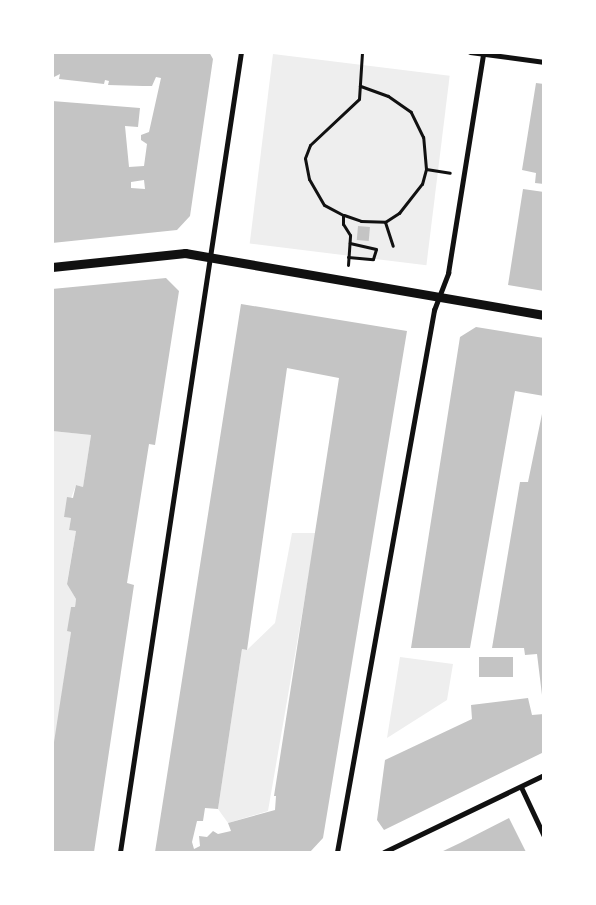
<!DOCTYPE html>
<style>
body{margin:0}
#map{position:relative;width:596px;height:905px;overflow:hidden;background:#fff;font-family:Figtree,sans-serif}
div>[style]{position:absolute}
.green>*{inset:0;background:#eee;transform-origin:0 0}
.building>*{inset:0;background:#c4c4c4;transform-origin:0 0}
.path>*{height:3px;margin:-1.5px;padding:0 1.5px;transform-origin:1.5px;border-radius:1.5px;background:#111}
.minor>*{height:5px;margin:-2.5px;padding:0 2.5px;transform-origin:2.5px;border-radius:2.5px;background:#111}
.tertiary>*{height:9px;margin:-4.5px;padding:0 4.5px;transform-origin:4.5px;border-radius:4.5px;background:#111}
span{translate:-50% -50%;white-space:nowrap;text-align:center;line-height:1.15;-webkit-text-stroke:5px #fff;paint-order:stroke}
.frame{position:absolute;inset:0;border:54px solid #fff;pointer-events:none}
</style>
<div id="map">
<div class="green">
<div style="left:273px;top:54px;width:178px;height:191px;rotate:7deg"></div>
<div style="clip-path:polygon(52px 431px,91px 435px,83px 487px,76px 485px,64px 517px,71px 518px,69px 530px,76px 531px,67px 583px,76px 599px,75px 607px,71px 607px,68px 631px,71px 632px,53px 755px)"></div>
<div style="clip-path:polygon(292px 533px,316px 533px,268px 811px,228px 823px,218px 809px,242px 649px,247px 650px,275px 623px)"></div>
<div style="clip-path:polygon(400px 657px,453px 664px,447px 700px,387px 738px)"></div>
</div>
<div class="building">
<div style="clip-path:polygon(evenodd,52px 52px,209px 52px,213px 59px,190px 216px,177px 230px,52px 243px,52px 101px,140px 108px,138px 127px,125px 126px,129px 167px,144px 166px,147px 144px,141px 140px,141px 135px,149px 132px,161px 78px,156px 77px,152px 86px,143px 86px,108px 85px,109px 81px,105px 80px,104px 84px,59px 79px,60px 74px,52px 78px,52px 52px,144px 180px,145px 189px,131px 188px,131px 182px,144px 180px)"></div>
<div style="clip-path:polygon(536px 83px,544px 84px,544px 184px,535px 183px,536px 173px,522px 170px)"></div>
<div style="clip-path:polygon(523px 189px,544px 192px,544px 291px,508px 285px)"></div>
<div style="left:358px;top:226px;width:12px;height:14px;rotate:5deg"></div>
<div style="clip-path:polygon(166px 278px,179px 291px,155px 445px,149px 444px,127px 583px,134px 585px,94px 852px,52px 852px,52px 755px,71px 632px,67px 631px,71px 607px,75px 607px,76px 599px,67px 584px,76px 531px,69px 530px,71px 518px,64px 517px,67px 497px,73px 498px,76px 485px,83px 487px,91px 435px,52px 431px,52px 289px)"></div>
<div style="clip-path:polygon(evenodd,241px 304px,407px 331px,323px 838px,310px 852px,155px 852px,241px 304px,287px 368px,339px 378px,274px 796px,276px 796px,275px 810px,228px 823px,231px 831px,218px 834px,213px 831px,207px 837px,199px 836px,200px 846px,194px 849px,192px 842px,197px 821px,203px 821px,205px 808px,218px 809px,242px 649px,247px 650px,287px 368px)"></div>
<div style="clip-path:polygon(476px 327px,544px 338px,544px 396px,515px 391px,470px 648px,411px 648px,460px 337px)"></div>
<div style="clip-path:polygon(543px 409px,544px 695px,542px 695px,537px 654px,525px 655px,524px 648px,492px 648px,520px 482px,528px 482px)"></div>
<div style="left:513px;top:657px;width:20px;height:34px;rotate:90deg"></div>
<div style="clip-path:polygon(528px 698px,532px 715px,544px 714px,544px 752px,384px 830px,377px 820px,385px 760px,472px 719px,471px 705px)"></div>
<div style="clip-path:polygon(509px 818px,526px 852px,441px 852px,460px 843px)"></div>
</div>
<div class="path">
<div style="left:426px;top:169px;width:24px;rotate:9deg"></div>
<div style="left:344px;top:215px;width:18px;rotate:19deg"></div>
<div style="left:361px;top:221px;width:24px;rotate:2deg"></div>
<div style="left:385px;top:222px;width:17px;rotate:-33deg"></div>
<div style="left:399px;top:213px;width:37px;rotate:-52deg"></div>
<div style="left:422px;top:184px;width:16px;rotate:-75deg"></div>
<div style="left:426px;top:169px;width:32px;rotate:-95deg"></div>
<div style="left:423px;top:137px;width:28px;rotate:-116deg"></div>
<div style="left:411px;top:112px;width:28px;rotate:-145deg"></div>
<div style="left:388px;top:96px;width:30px;rotate:-160deg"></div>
<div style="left:385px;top:222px;width:25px;rotate:72deg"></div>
<div style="left:348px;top:257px;width:25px;rotate:5deg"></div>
<div style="left:373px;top:259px;width:10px;rotate:-73deg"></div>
<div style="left:376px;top:249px;width:27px;rotate:-167deg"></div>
<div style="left:348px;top:265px;width:30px;rotate:-86deg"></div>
<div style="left:350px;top:235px;width:13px;rotate:-122deg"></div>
<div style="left:343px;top:224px;width:9px;rotate:-90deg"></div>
<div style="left:343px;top:215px;width:21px;rotate:-152deg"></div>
<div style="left:324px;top:205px;width:30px;rotate:-120deg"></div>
<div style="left:309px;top:179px;width:21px;rotate:-101deg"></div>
<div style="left:305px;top:158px;width:14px;rotate:-69deg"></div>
<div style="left:310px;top:145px;width:67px;rotate:-43.2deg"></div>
<div style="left:359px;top:99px;width:47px;rotate:-86.3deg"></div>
</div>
<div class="minor">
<div style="left:470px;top:52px;width:75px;rotate:7.7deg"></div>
<div style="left:521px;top:787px;width:54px;rotate:64.9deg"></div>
<div style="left:120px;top:852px;width:809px;rotate:-81.4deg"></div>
<div style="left:337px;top:852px;width:551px;rotate:-79.85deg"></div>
<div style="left:434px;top:310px;width:40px;rotate:-69deg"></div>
<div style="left:448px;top:273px;width:222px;rotate:-80.9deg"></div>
<div style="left:384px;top:852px;width:178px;rotate:-25.7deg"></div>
</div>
<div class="tertiary">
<div style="left:52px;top:267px;width:134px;rotate:-6deg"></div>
<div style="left:185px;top:253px;width:364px;rotate:9.8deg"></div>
</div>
<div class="frame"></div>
</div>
